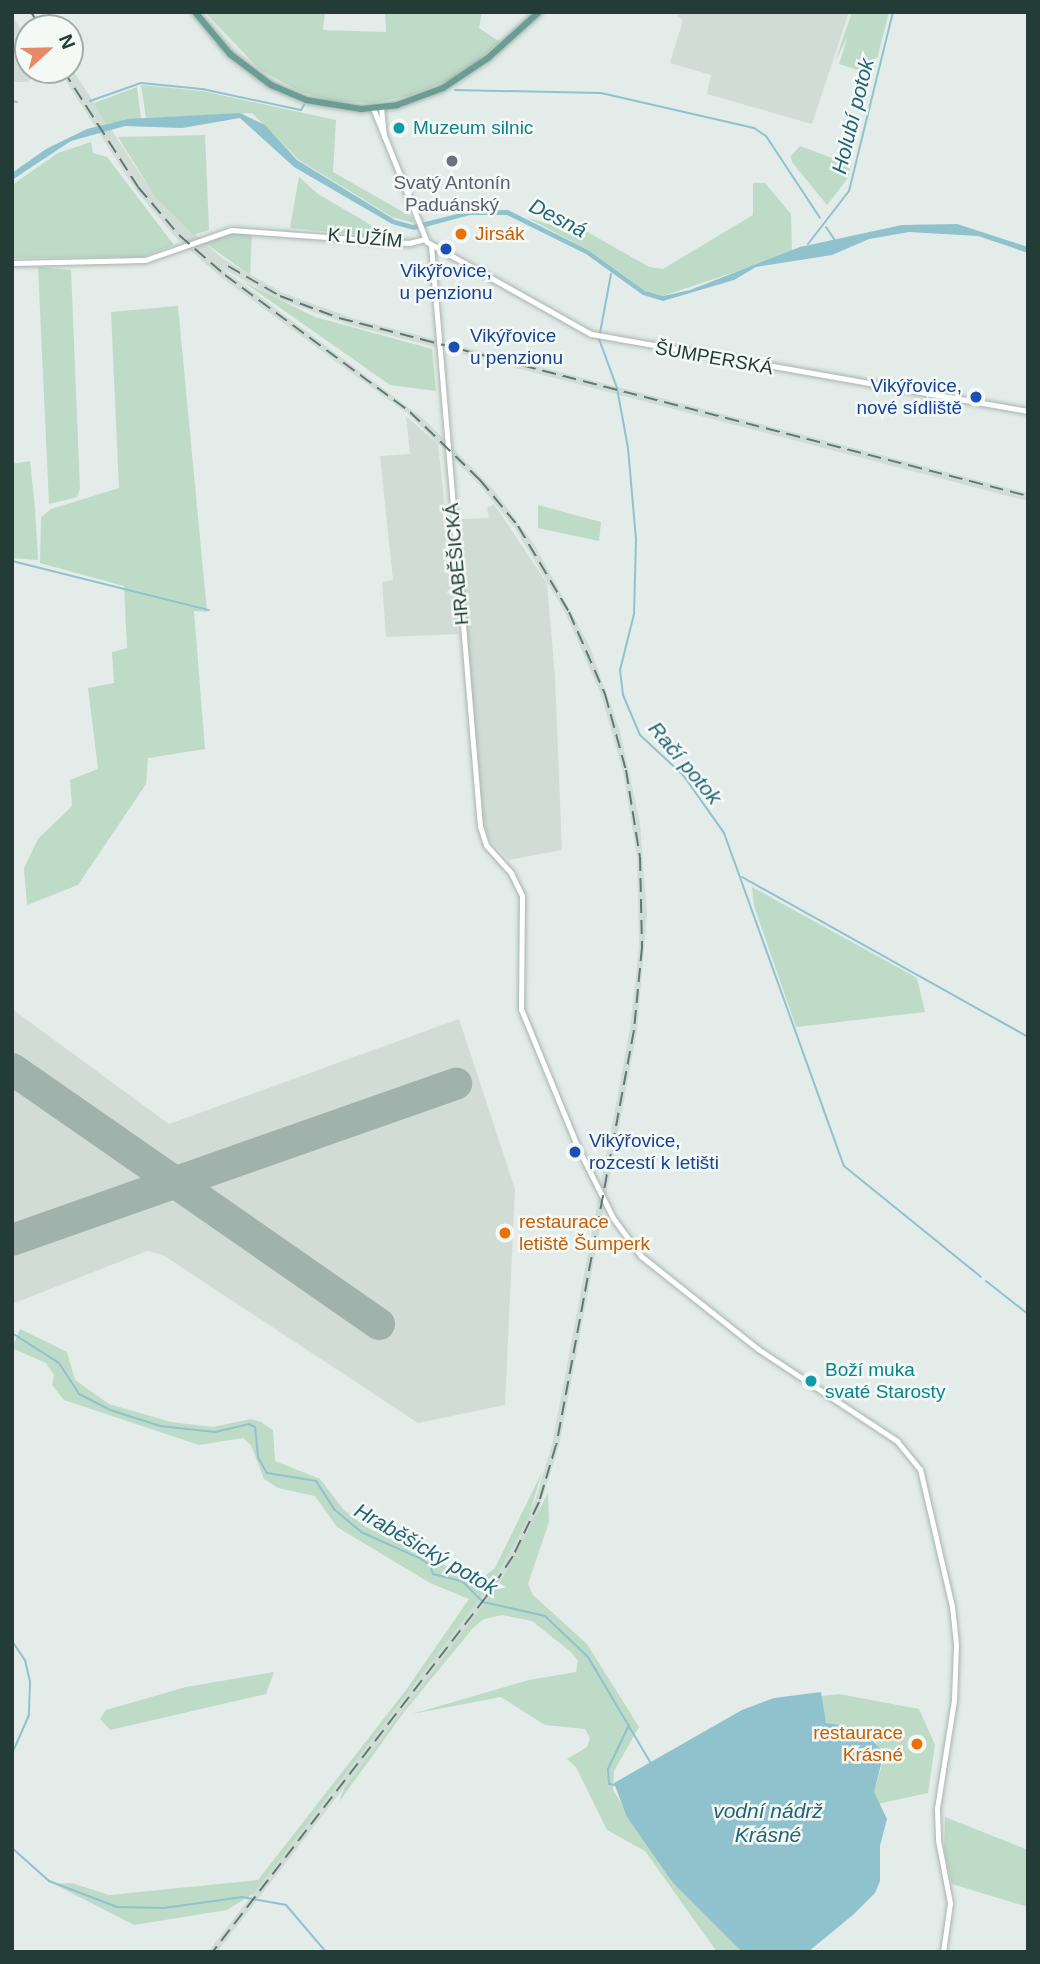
<!DOCTYPE html>
<meta charset="utf-8">
<style>
body{margin:0}
#map{position:relative;width:1040px;height:1964px;overflow:hidden;background:#e3ece8;font-family:Arial,sans-serif}
div>[style]{position:absolute}
.built>*{inset:0;background:#d2dcd7}
.green>*{inset:0;background:#bedbc7}
.water>*{inset:0;background:#90c2cd}
.stream>*{height:2px;margin:-1px;padding:0 1px;transform-origin:1px;border-radius:1px;background:#90c2cd}
.runway>*{height:32px;margin:-16px;padding:0 16px;transform-origin:16px;border-radius:16px;background:#a1b2ad}
.roads{filter:drop-shadow(0 0 2px #a6b4af) drop-shadow(0 0 2px #a6b4af)}
.minor>*{height:5px;margin:-2.5px;padding:0 2.5px;transform-origin:2.5px;border-radius:2.5px;background:#fff}
.major>*{height:6px;margin:-3px;padding:0 3px;transform-origin:3px;border-radius:3px;background:#6b9e92}
.rail>*{height:2px;margin-top:-1px;transform-origin:0;background:repeating-linear-gradient(90deg,#5f7872 0 14px,transparent 0 21px)}
.dots>*{width:19px;height:19px;translate:-50% -50%;box-sizing:border-box;border:4px solid #f4f9f6;border-radius:50%}
span{translate:-50% -50%;white-space:nowrap;text-align:center;line-height:1.15;-webkit-text-stroke:5px #f4f9f6;paint-order:stroke}
.culture-label{font-size:19px;color:#0d838f}
.left{translate:0 -50%;text-align:left}
.worship-label{font-size:19px;color:#5b616d}
.food-label{font-size:19px;color:#c56008}
.right{translate:-100% -50%;text-align:right}
.street-label{font-size:19px;color:#243c36}
.transit-label{font-size:19px;color:#164399}
.water-label{font-size:21px;color:#226474;font-style:italic}
.frame{position:absolute;inset:0;border:14px solid #243c36;pointer-events:none}
.north{position:absolute;left:14px;top:14px;width:70px;height:70px;box-sizing:border-box;background:#f4f9f6;border:2px solid #a1ada9;border-radius:50%;rotate:68deg;font-size:19px;font-weight:700;line-height:28px;text-align:center;color:#243c36}
.north::after{content:'';display:block;margin:auto;width:24px;height:32px;background:#e88966;clip-path:polygon(50% 0,100% 100%,50% 72%,0 100%)}
</style>
<div id="map">
<div class="built">
<div style="clip-path:polygon(680px 12px,849px 12px,812px 124px,707px 94px,711px 75px,670px 63px,683px 20px,677px 16px)"></div>
<div style="clip-path:polygon(12px 16px,28px 40px,28px 70px,46px 70px,27px 82px,12px 82px)"></div>
<div style="clip-path:polygon(70px 66px,144px 180px,173px 215px,223px 259px,283px 293px,352px 318px,1028px 493px,1028px 501px,350px 325px,280px 300px,220px 267px,424px 419px,493px 489px,534px 544px,589px 645px,620px 731px,640px 823px,647px 915px,637px 1031px,559px 1446px,535px 1521px,489px 1600px,217px 1952px,208px 1952px,493px 1582px,535px 1500px,552px 1445px,630px 1029px,639px 947px,637px 857px,623px 771px,601px 695px,566px 614px,515px 528px,478px 483px,408px 414px,222px 278px,176px 238px,135px 189px,59px 70px,70px 70px)"></div>
<div style="clip-path:polygon(406px 416px,438px 444px,458px 634px,386px 637px,382px 582px,393px 580px,380px 456px,410px 454px)"></div>
<div style="clip-path:polygon(494px 504px,547px 583px,555px 677px,562px 850px,509px 860px,490px 840px,484px 824px,457px 535px,463px 531px,462px 519px,489px 518px,487px 508px)"></div>
<div style="clip-path:polygon(12px 1009px,169px 1124px,459px 1019px,515px 1189px,505px 1405px,418px 1423px,163px 1255px,147px 1251px,12px 1304px)"></div>
</div>
<div class="green">
<div style="clip-path:polygon(205px 12px,325px 12px,323px 30px,386px 32px,385px 12px,482px 12px,479px 28px,500px 42px,459px 76px,408px 96px,371px 103px,333px 101px,301px 92px,260px 70px)"></div>
<div style="clip-path:polygon(852px 12px,889px 12px,873px 75px,839px 64px,848px 36px,835px 62px)"></div>
<div style="clip-path:polygon(141px 85px,202px 91px,336px 120px,333px 172px,412px 217px,414px 223px,392px 217px,299px 160px,252px 113px,146px 118px)"></div>
<div style="clip-path:polygon(137px 87px,141px 119px,106px 124px,94px 103px)"></div>
<div style="clip-path:polygon(205px 135px,209px 230px,193px 235px,156px 198px,118px 137px)"></div>
<div style="clip-path:polygon(91px 142px,93px 153px,107px 157px,174px 245px,142px 257px,12px 258px,12px 185px,58px 153px)"></div>
<div style="clip-path:polygon(800px 146px,851px 165px,848px 178px,827px 205px,792px 162px,791px 156px)"></div>
<div style="clip-path:polygon(299px 177px,318px 194px,393px 238px,290px 228px)"></div>
<div style="clip-path:polygon(753px 183px,765px 183px,791px 214px,792px 253px,663px 296px,645px 291px,588px 250px,526px 217px,570px 231px,584px 230px,649px 267px,663px 269px,753px 215px)"></div>
<div style="clip-path:polygon(225px 234px,252px 234px,250px 275px,205px 243px)"></div>
<div style="clip-path:polygon(38px 267px,71px 270px,80px 489px,77px 497px,49px 504px)"></div>
<div style="clip-path:polygon(242px 281px,315px 317px,432px 349px,436px 391px,390px 385px)"></div>
<div style="clip-path:polygon(178px 306px,207px 612px,194px 611px,205px 749px,148px 758px,146px 784px,78px 885px,27px 905px,24px 868px,38px 839px,72px 806px,70px 780px,98px 769px,88px 688px,114px 683px,112px 652px,127px 648px,124px 586px,40px 563px,41px 517px,51px 509px,119px 488px,111px 312px)"></div>
<div style="clip-path:polygon(30px 461px,35px 508px,38px 560px,12px 558px,12px 464px)"></div>
<div style="clip-path:polygon(538px 505px,601px 522px,599px 541px,538px 528px)"></div>
<div style="clip-path:polygon(752px 887px,917px 978px,925px 1012px,796px 1027px,754px 906px)"></div>
<div style="clip-path:polygon(20px 1329px,67px 1352px,75px 1380px,109px 1404px,171px 1422px,213px 1427px,251px 1419px,261px 1422px,273px 1430px,275px 1461px,320px 1479px,343px 1509px,366px 1527px,400px 1544px,421px 1545px,453px 1572px,469px 1578px,481px 1579px,495px 1568px,542px 1472px,528px 1518px,493px 1582px,254px 1893px,227px 1910px,134px 1925px,54px 1884px,72px 1883px,109px 1895px,258px 1880px,406px 1690px,469px 1599px,430px 1583px,337px 1527px,315px 1496px,278px 1488px,264px 1479px,251px 1445px,243px 1438px,199px 1445px,64px 1400px,52px 1385px,54px 1375px,46px 1363px,12px 1348px)"></div>
<div style="clip-path:polygon(548px 1493px,549px 1522px,528px 1584px,533px 1595px,587px 1644px,639px 1727px,614px 1771px,613px 1790px,673px 1883px,742px 1952px,717px 1952px,645px 1851px,607px 1830px,576px 1767px,567px 1759px,587px 1747px,590px 1738px,585px 1729px,545px 1725px,501px 1697px,412px 1714px,529px 1680px,576px 1672px,578px 1661px,571px 1652px,532px 1621px,502px 1615px,484px 1619px,473px 1628px,404px 1712px,339px 1802px,344px 1788px,498px 1586px)"></div>
<div style="clip-path:polygon(274px 1672px,266px 1694px,110px 1730px,100px 1719px,106px 1710px,186px 1687px)"></div>
<div style="clip-path:polygon(839px 1694px,919px 1709px,935px 1745px,928px 1793px,877px 1804px,874px 1792px,883px 1761px,876px 1742px,861px 1730px,831px 1727px,822px 1717px,821px 1696px)"></div>
<div style="clip-path:polygon(945px 1817px,1028px 1850px,1028px 1907px,952px 1884px,944px 1849px)"></div>
</div>
<div class="water">
<div style="clip-path:polygon(240px 113px,265px 125px,297px 160px,395px 220px,413px 225px,469px 211px,508px 210px,588px 250px,645px 291px,663px 296px,690px 290px,800px 247px,902px 225px,957px 224px,1028px 247px,1028px 253px,978px 236px,909px 232px,869px 239px,832px 255px,756px 267px,734px 280px,663px 301px,643px 295px,586px 254px,507px 215px,470px 215px,414px 230px,392px 224px,294px 167px,240px 118px,182px 128px,125px 126px,71px 141px,12px 180px,12px 173px,46px 149px,87px 129px,128px 119px)"></div>
<div style="clip-path:polygon(821px 1692px,826px 1723px,861px 1728px,884px 1753px,874px 1792px,887px 1819px,880px 1846px,880px 1881px,875px 1893px,854px 1914px,808px 1952px,742px 1952px,673px 1883px,627px 1817px,614px 1783px,742px 1710px,774px 1698px)"></div>
</div>
<div class="stream">
<div style="left:455px;top:90px;width:146px;rotate:1.2deg"></div>
<div style="left:601px;top:93px;width:157px;rotate:12.9deg"></div>
<div style="left:754px;top:128px;width:14px;rotate:34deg"></div>
<div style="left:766px;top:136px;width:98px;rotate:56.6deg"></div>
<div style="left:12px;top:101px;width:5px;rotate:11deg"></div>
<div style="left:90px;top:101px;width:54px;rotate:-19.4deg"></div>
<div style="left:141px;top:83px;width:61px;rotate:5.6deg"></div>
<div style="left:202px;top:89px;width:101px;rotate:12deg"></div>
<div style="left:301px;top:110px;width:6px;rotate:-59deg"></div>
<div style="left:826px;top:227px;width:18px;rotate:56deg"></div>
<div style="left:808px;top:244px;width:67px;rotate:-52.3deg"></div>
<div style="left:849px;top:191px;width:184px;rotate:-76.2deg"></div>
<div style="left:600px;top:333px;width:60px;rotate:-79.4deg"></div>
<div style="left:599px;top:339px;width:52px;rotate:69.8deg"></div>
<div style="left:617px;top:388px;width:61px;rotate:79.6deg"></div>
<div style="left:628px;top:448px;width:91px;rotate:85deg"></div>
<div style="left:636px;top:539px;width:75px;rotate:91.5deg"></div>
<div style="left:634px;top:614px;width:58px;rotate:104deg"></div>
<div style="left:620px;top:670px;width:25px;rotate:83deg"></div>
<div style="left:623px;top:695px;width:43px;rotate:67deg"></div>
<div style="left:640px;top:735px;width:59px;rotate:42.9deg"></div>
<div style="left:683px;top:775px;width:71px;rotate:54.7deg"></div>
<div style="left:724px;top:833px;width:354px;rotate:70.2deg"></div>
<div style="left:844px;top:1166px;width:176px;rotate:39deg"></div>
<div style="left:12px;top:561px;width:203px;rotate:14deg"></div>
<div style="left:742px;top:877px;width:328px;rotate:29.2deg"></div>
<div style="left:986px;top:1281px;width:53px;rotate:38.2deg"></div>
<div style="left:12px;top:1333px;width:56px;rotate:32.6deg"></div>
<div style="left:59px;top:1363px;width:37px;rotate:57deg"></div>
<div style="left:79px;top:1394px;width:35px;rotate:27deg"></div>
<div style="left:110px;top:1410px;width:52px;rotate:17.7deg"></div>
<div style="left:160px;top:1426px;width:55px;rotate:6.2deg"></div>
<div style="left:215px;top:1432px;width:35px;rotate:-13deg"></div>
<div style="left:249px;top:1424px;width:7px;rotate:27deg"></div>
<div style="left:255px;top:1427px;width:30px;rotate:84deg"></div>
<div style="left:258px;top:1457px;width:18px;rotate:61deg"></div>
<div style="left:267px;top:1473px;width:50px;rotate:9.3deg"></div>
<div style="left:316px;top:1481px;width:35px;rotate:57deg"></div>
<div style="left:335px;top:1510px;width:34px;rotate:40deg"></div>
<div style="left:361px;top:1532px;width:64px;rotate:24.1deg"></div>
<div style="left:419px;top:1558px;width:13px;rotate:32deg"></div>
<div style="left:430px;top:1565px;width:9px;rotate:72deg"></div>
<div style="left:433px;top:1574px;width:30px;rotate:14deg"></div>
<div style="left:462px;top:1581px;width:30px;rotate:45deg"></div>
<div style="left:483px;top:1602px;width:64px;rotate:12.7deg"></div>
<div style="left:545px;top:1616px;width:59px;rotate:43.6deg"></div>
<div style="left:588px;top:1657px;width:122px;rotate:59.4deg"></div>
<div style="left:12px;top:1641px;width:23px;rotate:56deg"></div>
<div style="left:25px;top:1660px;width:23px;rotate:77deg"></div>
<div style="left:30px;top:1682px;width:33px;rotate:92deg"></div>
<div style="left:29px;top:1715px;width:43px;rotate:113.6deg"></div>
<div style="left:616px;top:1785px;width:7px;rotate:-172deg"></div>
<div style="left:609px;top:1784px;width:15px;rotate:-94deg"></div>
<div style="left:608px;top:1769px;width:49px;rotate:-64.5deg"></div>
<div style="left:12px;top:1848px;width:50px;rotate:41.7deg"></div>
<div style="left:49px;top:1881px;width:73px;rotate:20.9deg"></div>
<div style="left:117px;top:1907px;width:47px;rotate:1.2deg"></div>
<div style="left:164px;top:1908px;width:79px;rotate:-8deg"></div>
<div style="left:242px;top:1897px;width:45px;rotate:10.3deg"></div>
<div style="left:286px;top:1905px;width:62px;rotate:49.6deg"></div>
</div>
<div class="runway">
<div style="left:12px;top:1069px;width:447px;rotate:34.8deg"></div>
<div style="left:12px;top:1240px;width:471px;rotate:-19.4deg"></div>
</div>
<div class="roads">
<div class="minor">
<div style="left:373px;top:108px;width:144px;rotate:68.1deg"></div>
<div style="left:427px;top:242px;width:188px;rotate:29.3deg"></div>
<div style="left:591px;top:334px;width:444px;rotate:10deg"></div>
<div style="left:381px;top:108px;width:29px;rotate:84deg"></div>
<div style="left:431px;top:245px;width:583px;rotate:85.18deg"></div>
<div style="left:480px;top:826px;width:20px;rotate:72deg"></div>
<div style="left:486px;top:845px;width:38px;rotate:48deg"></div>
<div style="left:511px;top:873px;width:25px;rotate:64deg"></div>
<div style="left:522px;top:896px;width:113px;rotate:90.5deg"></div>
<div style="left:521px;top:1009px;width:150px;rotate:67.7deg"></div>
<div style="left:578px;top:1148px;width:78px;rotate:63.4deg"></div>
<div style="left:613px;top:1218px;width:47px;rotate:53.6deg"></div>
<div style="left:641px;top:1256px;width:149px;rotate:38.5deg"></div>
<div style="left:758px;top:1349px;width:167px;rotate:33.5deg"></div>
<div style="left:897px;top:1441px;width:36px;rotate:51deg"></div>
<div style="left:920px;top:1469px;width:141px;rotate:76.9deg"></div>
<div style="left:952px;top:1606px;width:39px;rotate:84deg"></div>
<div style="left:956px;top:1645px;width:55px;rotate:92.1deg"></div>
<div style="left:954px;top:1700px;width:110px;rotate:98.9deg"></div>
<div style="left:937px;top:1809px;width:31px;rotate:88deg"></div>
<div style="left:938px;top:1840px;width:64px;rotate:79.2deg"></div>
<div style="left:950px;top:1903px;width:49px;rotate:98.1deg"></div>
<div style="left:12px;top:263px;width:133px;rotate:-1.3deg"></div>
<div style="left:145px;top:260px;width:91px;rotate:-19.2deg"></div>
<div style="left:231px;top:230px;width:178px;rotate:4.2deg"></div>
<div style="left:409px;top:243px;width:16px;rotate:-14deg"></div>
</div>
<div class="major">
<div style="left:195px;top:12px;width:55px;rotate:50.2deg"></div>
<div style="left:230px;top:54px;width:51px;rotate:37.1deg"></div>
<div style="left:271px;top:85px;width:38px;rotate:23deg"></div>
<div style="left:306px;top:100px;width:56px;rotate:9.3deg"></div>
<div style="left:361px;top:109px;width:36px;rotate:-6deg"></div>
<div style="left:397px;top:105px;width:49px;rotate:-20.3deg"></div>
<div style="left:443px;top:88px;width:54px;rotate:-33.7deg"></div>
<div style="left:488px;top:58px;width:69px;rotate:-42deg"></div>
</div>
</div>
<div class="rail">
<div style="left:31px;top:12px;width:19px;rotate:58deg"></div>
<div style="left:63px;top:70px;width:139px;rotate:57.3deg"></div>
<div style="left:138px;top:187px;width:63px;rotate:49.5deg"></div>
<div style="left:179px;top:235px;width:61px;rotate:41deg"></div>
<div style="left:225px;top:275px;width:230px;rotate:36.5deg"></div>
<div style="left:410px;top:412px;width:98px;rotate:44.2deg"></div>
<div style="left:480px;top:480px;width:60px;rotate:50.4deg"></div>
<div style="left:518px;top:526px;width:100px;rotate:59.3deg"></div>
<div style="left:569px;top:612px;width:90px;rotate:66.3deg"></div>
<div style="left:605px;top:694px;width:79px;rotate:74.6deg"></div>
<div style="left:626px;top:770px;width:88px;rotate:80.9deg"></div>
<div style="left:640px;top:857px;width:90px;rotate:88.7deg"></div>
<div style="left:642px;top:947px;width:83px;rotate:95.5deg"></div>
<div style="left:634px;top:1030px;width:422px;rotate:100.6deg"></div>
<div style="left:556px;top:1445px;width:59px;rotate:106.6deg"></div>
<div style="left:539px;top:1502px;width:60px;rotate:115.7deg"></div>
<div style="left:513px;top:1556px;width:49px;rotate:123.4deg"></div>
<div style="left:486px;top:1597px;width:448px;rotate:127.6deg"></div>
<div style="left:228px;top:266px;width:60px;rotate:30deg"></div>
<div style="left:280px;top:296px;width:63px;rotate:20.4deg"></div>
<div style="left:339px;top:318px;width:712px;rotate:14.49deg"></div>
</div>
<div class="dots">
<div style="left:399px;top:128px;background:#0f9aa8"></div>
<div style="left:452px;top:161px;background:#6b7280"></div>
<div style="left:461px;top:234px;background:#e8710a"></div>
<div style="left:446px;top:249px;background:#1a4fb4"></div>
<div style="left:454px;top:347px;background:#1a4fb4"></div>
<div style="left:976px;top:397px;background:#1a4fb4"></div>
<div style="left:575px;top:1152px;background:#1a4fb4"></div>
<div style="left:505px;top:1233px;background:#e8710a"></div>
<div style="left:811px;top:1381px;background:#0f9aa8"></div>
<div style="left:917px;top:1744px;background:#e8710a"></div>
</div>
<div class="culture-label">
<span class="left" style="left:413px;top:128px">Muzeum silnic</span>
<span class="left" style="left:825px;top:1381px">Boží muka<br>svaté Starosty</span>
</div>
<div class="worship-label">
<span style="left:452px;top:194px">Svatý Antonín<br>Paduánský</span>
</div>
<div class="food-label">
<span class="left" style="left:475px;top:234px">Jirsák</span>
<span class="left" style="left:519px;top:1233px">restaurace<br>letiště Šumperk</span>
<span class="right" style="left:903px;top:1744px">restaurace<br>Krásné</span>
</div>
<div class="street-label">
<span style="left:365px;top:238px;rotate:5deg">K LUŽÍM</span>
<span style="left:714px;top:358px;rotate:10deg">ŠUMPERSKÁ</span>
<span style="left:457px;top:564px;rotate:-95deg">HRABĚŠICKÁ</span>
</div>
<div class="transit-label">
<span style="left:446px;top:282px">Vikýřovice,<br>u penzionu</span>
<span class="left" style="left:470px;top:347px">Vikýřovice<br>u penzionu</span>
<span class="right" style="left:962px;top:397px">Vikýřovice,<br>nové sídliště</span>
<span class="left" style="left:589px;top:1152px">Vikýřovice,<br>rozcestí k letišti</span>
</div>
<div class="water-label">
<span style="left:853px;top:116px;rotate:-76deg">Holubí potok</span>
<span style="left:558px;top:218px;rotate:27deg">Desná</span>
<span style="left:685px;top:763px;rotate:50deg">Račí potok</span>
<span style="left:426px;top:1549px;rotate:30deg">Hraběšický potok</span>
<span style="left:768px;top:1823px">vodní nádrž<br>Krásné</span>
</div>
<div class="frame"></div>
<div class="north">N</div>
</div>
